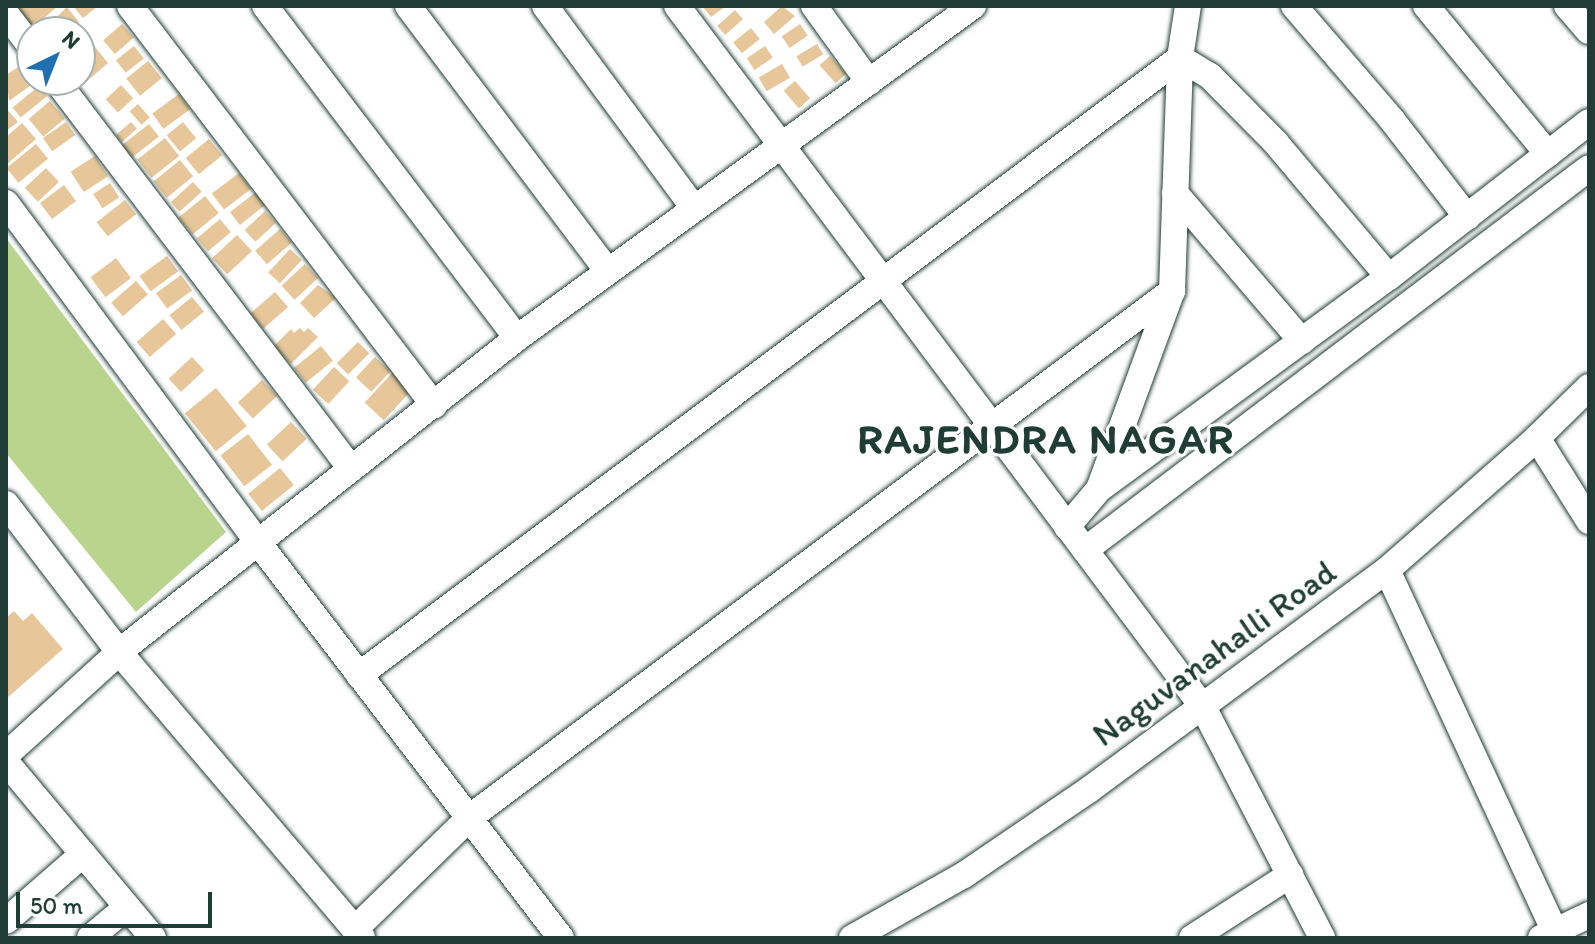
<!DOCTYPE html>
<style>
body{margin:0}
#map{position:relative;width:1595px;height:944px;overflow:hidden;background:#fff;font-family:Itim,sans-serif}
div>[style]{position:absolute}
.green>*{inset:0;background:#b9d48c}
.building>*{inset:0;background:#e7c799;transform-origin:0 0}
.roads{filter:drop-shadow(0 0 2px #1f3d34) drop-shadow(0 0 2px #1f3d34)}
.minor>*{height:26px;margin:-13px;padding:0 13px;transform-origin:13px;border-radius:13px;background:#fff}
span{translate:-50% -50%;white-space:nowrap;text-align:center;line-height:1.15;-webkit-text-stroke:6px #fff;paint-order:stroke}
.street-label{font-size:34px;color:#1f3d34}
.district-label{font-size:42px;color:#1f3d34;font-weight:700;letter-spacing:2px}
.frame{position:absolute;inset:0;border:8px solid #1f3d34;pointer-events:none}
.north{position:absolute;left:16px;top:16px;width:80px;height:80px;box-sizing:border-box;background:#fff;border:2px solid #a5b1ae;border-radius:50%;rotate:43deg;font-size:22px;font-weight:700;line-height:32px;text-align:center;color:#1f3d34}
.north::after{content:'';display:block;margin:auto;width:28px;height:36px;background:#1f6fb2;clip-path:polygon(50% 0,100% 100%,50% 72%,0 100%)}
.scale{position:absolute;left:16px;top:892px;width:196px;height:36px;box-sizing:border-box;border:4px solid #1f3d34;border-top:0;padding-left:10px;font-size:24px;line-height:28px;white-space:nowrap;color:#1f3d34;-webkit-text-stroke:6px #fff;paint-order:stroke}
</style>
<div id="map">
<div class="green">
<div style="clip-path:polygon(6px 238px,226px 532px,136px 612px,6px 453px)"></div>
</div>
<div class="building">
<div style="clip-path:polygon(18px 6px,58px 6px,31px 29px,14px 9px)"></div>
<div style="clip-path:polygon(73px 6px,98px 6px,83px 18px)"></div>
<div style="clip-path:polygon(702px 6px,726px 6px,711px 17px)"></div>
<div style="clip-path:polygon(782px 6px,795px 16px,774px 34px,764px 22px)"></div>
<div style="clip-path:polygon(67px 7px,79px 22px,67px 32px,41px 32px)"></div>
<div style="left:735px;top:10px;width:12px;height:24px;rotate:48deg"></div>
<div style="left:122px;top:24px;width:18px;height:25px;rotate:49deg"></div>
<div style="left:800px;top:24px;width:14px;height:22px;rotate:56deg"></div>
<div style="left:751px;top:28px;width:14px;height:23px;rotate:51deg"></div>
<div style="clip-path:polygon(80px 30px,92px 43px,80px 54px)"></div>
<div style="left:817px;top:44px;width:12px;height:24px;rotate:59deg"></div>
<div style="left:134px;top:46px;width:16px;height:23px;rotate:52deg"></div>
<div style="left:765px;top:46px;width:14px;height:22px;rotate:56deg"></div>
<div style="clip-path:polygon(95px 47px,108px 63px,85px 83px,80px 78px,80px 60px)"></div>
<div style="left:830px;top:56px;width:24px;height:14px;rotate:48deg"></div>
<div style="left:148px;top:61px;width:22px;height:28px;rotate:51deg"></div>
<div style="left:782px;top:64px;width:16px;height:27px;rotate:60deg"></div>
<div style="clip-path:polygon(21px 65px,34px 83px,9px 101px,6px 75px)"></div>
<div style="left:795px;top:81px;width:23px;height:15px;rotate:49deg"></div>
<div style="left:121px;top:85px;width:18px;height:21px;rotate:47deg"></div>
<div style="left:39px;top:86px;width:13px;height:34px;rotate:51deg"></div>
<div style="left:179px;top:94px;width:19px;height:33px;rotate:54deg"></div>
<div style="left:50px;top:101px;width:23px;height:28px;rotate:50deg"></div>
<div style="left:138px;top:104px;width:18px;height:11px;rotate:49deg"></div>
<div style="clip-path:polygon(6px 108px,18px 122px,6px 131px)"></div>
<div style="left:66px;top:122px;width:16px;height:28px;rotate:55deg"></div>
<div style="left:131px;top:122px;width:9px;height:20px;rotate:49deg"></div>
<div style="left:183px;top:122px;width:21px;height:21px;rotate:51deg"></div>
<div style="clip-path:polygon(22px 123px,36px 139px,6px 165px,6px 137px)"></div>
<div style="left:149px;top:124px;width:16px;height:34px;rotate:52deg"></div>
<div style="left:165px;top:138px;width:23px;height:35px;rotate:52deg"></div>
<div style="left:209px;top:139px;width:21px;height:30px;rotate:51deg"></div>
<div style="left:36px;top:144px;width:19px;height:38px;rotate:51deg"></div>
<div style="left:95px;top:156px;width:24px;height:29px;rotate:57deg"></div>
<div style="left:180px;top:160px;width:21px;height:34px;rotate:51deg"></div>
<div style="left:46px;top:168px;width:19px;height:29px;rotate:47deg"></div>
<div style="left:239px;top:173px;width:20px;height:34px;rotate:53deg"></div>
<div style="left:193px;top:182px;width:13px;height:30px;rotate:48deg"></div>
<div style="left:110px;top:183px;width:17px;height:20px;rotate:57deg"></div>
<div style="left:64px;top:185px;width:20px;height:30px;rotate:53deg"></div>
<div style="left:256px;top:192px;width:16px;height:33px;rotate:52deg"></div>
<div style="left:205px;top:196px;width:22px;height:34px;rotate:51deg"></div>
<div style="left:125px;top:200px;width:18px;height:36px;rotate:52deg"></div>
<div style="left:265px;top:211px;width:16px;height:28px;rotate:47deg"></div>
<div style="left:220px;top:219px;width:17px;height:30px;rotate:50deg"></div>
<div style="left:280px;top:229px;width:18px;height:33px;rotate:49deg"></div>
<div style="left:237px;top:235px;width:22px;height:34px;rotate:47deg"></div>
<div style="left:290px;top:249px;width:16px;height:32px;rotate:43deg"></div>
<div style="left:167px;top:256px;width:19px;height:34px;rotate:54deg"></div>
<div style="left:116px;top:258px;width:25px;height:32px;rotate:53deg"></div>
<div style="left:305px;top:264px;width:19px;height:32px;rotate:47deg"></div>
<div style="left:181px;top:275px;width:19px;height:31px;rotate:54deg"></div>
<div style="left:136px;top:281px;width:18px;height:33px;rotate:49deg"></div>
<div style="clip-path:polygon(318px 285px,336px 298px,314px 318px,300px 303px)"></div>
<div style="left:275px;top:292px;width:20px;height:33px;rotate:49deg"></div>
<div style="left:192px;top:297px;width:19px;height:29px;rotate:51deg"></div>
<div style="left:163px;top:319px;width:20px;height:35px;rotate:49deg"></div>
<div style="clip-path:polygon(300px 328px,304px 332px,308px 328px,318px 337px,291px 364px,273px 347px,291px 329px,294px 333px)"></div>
<div style="left:358px;top:342px;width:16px;height:30px;rotate:45deg"></div>
<div style="left:321px;top:346px;width:19px;height:35px;rotate:51deg"></div>
<div style="left:192px;top:357px;width:18px;height:32px;rotate:47deg"></div>
<div style="left:375px;top:357px;width:21px;height:28px;rotate:43deg"></div>
<div style="left:334px;top:367px;width:21px;height:31px;rotate:43deg"></div>
<div style="left:394px;top:371px;width:26px;height:43px;rotate:43deg"></div>
<div style="left:262px;top:380px;width:22px;height:33px;rotate:47deg"></div>
<div style="left:216px;top:388px;width:49px;height:40px;rotate:51deg"></div>
<div style="left:291px;top:422px;width:23px;height:33px;rotate:47deg"></div>
<div style="left:248px;top:434px;width:39px;height:35px;rotate:52deg"></div>
<div style="left:280px;top:468px;width:22px;height:41px;rotate:51deg"></div>
<div style="clip-path:polygon(14px 611px,23px 621px,32px 613px,63px 649px,6px 699px,6px 618px)"></div>
</div>
<div class="roads">
<div class="minor">
<div style="left:130px;top:6px;width:502px;rotate:52.7deg"></div>
<div style="left:265px;top:6px;width:417px;rotate:52.8deg"></div>
<div style="left:408px;top:6px;width:332px;rotate:53deg"></div>
<div style="left:545px;top:6px;width:251px;rotate:53.6deg"></div>
<div style="left:677px;top:6px;width:876px;rotate:53.12deg"></div>
<div style="left:1203px;top:707px;width:260px;rotate:62.7deg"></div>
<div style="left:814px;top:6px;width:94px;rotate:54.1deg"></div>
<div style="left:1294px;top:6px;width:150px;rotate:49.3deg"></div>
<div style="left:1392px;top:120px;width:123px;rotate:52.3deg"></div>
<div style="left:1426px;top:6px;width:192px;rotate:50.5deg"></div>
<div style="left:1567px;top:6px;width:33px;rotate:49deg"></div>
<div style="left:6px;top:14px;width:43px;rotate:52.6deg"></div>
<div style="left:56px;top:80px;width:487px;rotate:52.8deg"></div>
<div style="left:1175px;top:193px;width:195px;rotate:49.4deg"></div>
<div style="left:6px;top:203px;width:421px;rotate:53.4deg"></div>
<div style="left:257px;top:541px;width:500px;rotate:52.56deg"></div>
<div style="left:1537px;top:438px;width:98px;rotate:57.9deg"></div>
<div style="left:1099px;top:489px;width:211px;rotate:-69.8deg"></div>
<div style="left:1172px;top:291px;width:233px;rotate:-88deg"></div>
<div style="left:1180px;top:58px;width:53px;rotate:-81.3deg"></div>
<div style="left:6px;top:504px;width:186px;rotate:52.6deg"></div>
<div style="left:119px;top:652px;width:375px;rotate:49.6deg"></div>
<div style="left:1067px;top:527px;width:50px;rotate:-49.9deg"></div>
<div style="left:1099px;top:489px;width:359px;rotate:-36.2deg"></div>
<div style="left:1389px;top:277px;width:253px;rotate:-37.8deg"></div>
<div style="left:1085px;top:550px;width:632px;rotate:-37.16deg"></div>
<div style="left:1387px;top:570px;width:406px;rotate:65.1deg"></div>
<div style="left:359px;top:675px;width:1027px;rotate:-36.93deg"></div>
<div style="left:1180px;top:58px;width:35px;rotate:31deg"></div>
<div style="left:1210px;top:76px;width:94px;rotate:45.4deg"></div>
<div style="left:1276px;top:143px;width:175px;rotate:49.9deg"></div>
<div style="left:6px;top:755px;width:153px;rotate:-42.3deg"></div>
<div style="left:119px;top:652px;width:507px;rotate:-38.27deg"></div>
<div style="left:517px;top:338px;width:564px;rotate:-36.06deg"></div>
<div style="left:6px;top:762px;width:229px;rotate:50.1deg"></div>
<div style="left:6px;top:921px;width:102px;rotate:-41deg"></div>
<div style="left:355px;top:929px;width:159px;rotate:-44.2deg"></div>
<div style="left:469px;top:818px;width:879px;rotate:-36.86deg"></div>
<div style="left:90px;top:938px;width:48px;rotate:-40deg"></div>
<div style="left:852px;top:938px;width:129px;rotate:-29.4deg"></div>
<div style="left:964px;top:875px;width:153px;rotate:-34.3deg"></div>
<div style="left:1090px;top:789px;width:369px;rotate:-36.4deg"></div>
<div style="left:1387px;top:570px;width:200px;rotate:-41.3deg"></div>
<div style="left:1537px;top:438px;width:73px;rotate:-44.4deg"></div>
<div style="left:1192px;top:938px;width:117px;rotate:-32.7deg"></div>
<div style="left:1541px;top:938px;width:53px;rotate:-25.6deg"></div>
</div>
</div>
<div class="street-label">
<span style="left:1214px;top:653px;rotate:-36deg">Naguvanahalli Road</span>
</div>
<div class="district-label">
<span style="left:1046px;top:439px">RAJENDRA NAGAR</span>
</div>
<div class="frame"></div>
<div class="north">N</div>
<div class="scale">50 m</div>
</div>
